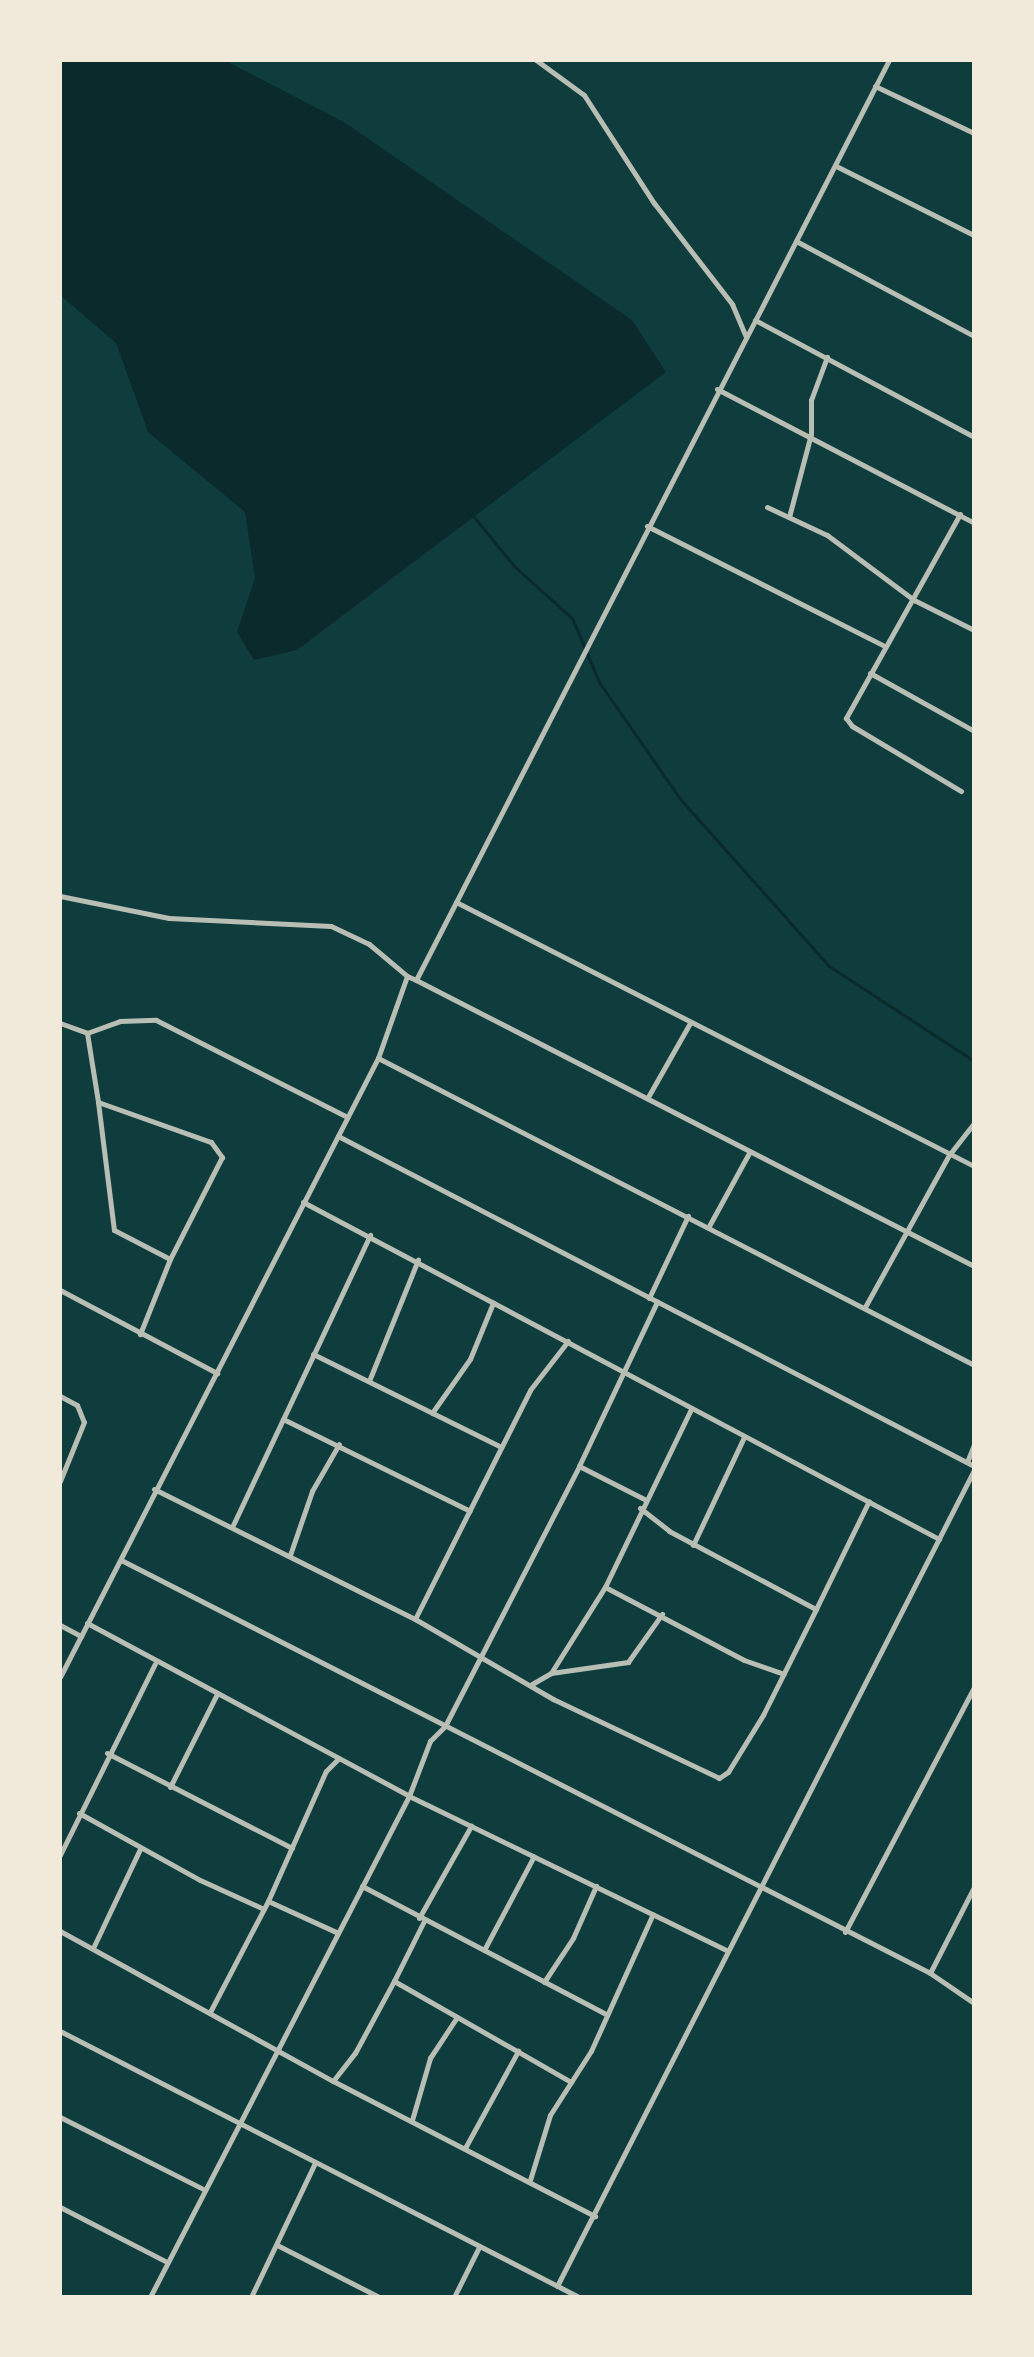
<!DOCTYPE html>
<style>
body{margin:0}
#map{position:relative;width:1034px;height:2357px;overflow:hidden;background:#0f3d3e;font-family:"Archivo Narrow",sans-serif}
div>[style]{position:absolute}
.water>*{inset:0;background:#0a2a2b}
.stream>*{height:3px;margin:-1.5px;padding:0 1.5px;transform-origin:1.5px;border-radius:1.5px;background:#0a2a2b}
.minor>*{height:5px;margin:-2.5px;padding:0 2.5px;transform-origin:2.5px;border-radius:2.5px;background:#b8beb3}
span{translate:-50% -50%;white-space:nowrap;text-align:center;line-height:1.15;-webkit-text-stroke:8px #f1e9da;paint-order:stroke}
.frame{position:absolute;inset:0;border:62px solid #f1e9da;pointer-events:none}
</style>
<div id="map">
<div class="water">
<div style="clip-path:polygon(60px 60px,224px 60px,344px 122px,632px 320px,666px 372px,297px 650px,254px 660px,237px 632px,255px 578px,245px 512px,148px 432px,116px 343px,60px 295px)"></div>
</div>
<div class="stream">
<div style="left:470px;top:512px;width:70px;rotate:50.8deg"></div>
<div style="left:514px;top:566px;width:78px;rotate:41.9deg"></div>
<div style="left:572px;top:618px;width:69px;rotate:67.1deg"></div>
<div style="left:599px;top:682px;width:144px;rotate:55.2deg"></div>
<div style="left:681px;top:800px;width:222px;rotate:48.3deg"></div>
<div style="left:829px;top:966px;width:173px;rotate:33.2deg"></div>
</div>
<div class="minor">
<div style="left:536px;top:60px;width:59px;rotate:36.1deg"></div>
<div style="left:584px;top:95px;width:129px;rotate:57.1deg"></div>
<div style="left:654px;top:203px;width:128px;rotate:52.3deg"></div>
<div style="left:732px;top:304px;width:36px;rotate:67deg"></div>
<div style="left:875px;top:86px;width:110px;rotate:25.4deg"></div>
<div style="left:836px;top:166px;width:154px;rotate:26.6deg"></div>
<div style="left:796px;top:241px;width:202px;rotate:28.1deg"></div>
<div style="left:755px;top:320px;width:248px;rotate:28.1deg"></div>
<div style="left:717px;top:389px;width:290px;rotate:27.5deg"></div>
<div style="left:767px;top:507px;width:66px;rotate:25deg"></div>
<div style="left:827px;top:535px;width:109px;rotate:36.8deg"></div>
<div style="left:914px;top:600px;width:67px;rotate:26.6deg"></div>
<div style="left:960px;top:514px;width:234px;rotate:119.2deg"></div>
<div style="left:846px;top:718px;width:10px;rotate:53deg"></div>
<div style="left:852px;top:726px;width:127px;rotate:30.8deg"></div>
<div style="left:789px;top:517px;width:86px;rotate:-75.2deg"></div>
<div style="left:811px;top:434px;width:34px;rotate:-90deg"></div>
<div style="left:811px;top:400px;width:46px;rotate:-69.6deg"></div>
<div style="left:647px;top:526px;width:267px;rotate:26.8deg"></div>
<div style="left:870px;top:673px;width:119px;rotate:29.1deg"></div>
<div style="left:60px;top:896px;width:111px;rotate:11.4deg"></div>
<div style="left:169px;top:918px;width:162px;rotate:2.8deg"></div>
<div style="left:331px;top:926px;width:42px;rotate:25.3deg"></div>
<div style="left:369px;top:944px;width:50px;rotate:40.1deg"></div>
<div style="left:456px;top:902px;width:581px;rotate:27.01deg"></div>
<div style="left:416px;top:980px;width:627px;rotate:27.14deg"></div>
<div style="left:60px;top:1023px;width:29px;rotate:20deg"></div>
<div style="left:87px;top:1033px;width:35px;rotate:-20deg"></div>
<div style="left:120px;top:1021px;width:36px;rotate:-2deg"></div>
<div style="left:156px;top:1020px;width:214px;rotate:26.9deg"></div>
<div style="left:87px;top:1033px;width:70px;rotate:80.9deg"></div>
<div style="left:98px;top:1102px;width:120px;rotate:19.5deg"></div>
<div style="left:211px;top:1142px;width:19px;rotate:54deg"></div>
<div style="left:222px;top:1157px;width:114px;rotate:117deg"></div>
<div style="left:170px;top:1259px;width:81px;rotate:111.8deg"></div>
<div style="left:378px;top:1058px;width:670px;rotate:27.25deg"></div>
<div style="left:648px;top:1097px;width:85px;rotate:-60.4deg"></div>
<div style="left:98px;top:1102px;width:129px;rotate:82.9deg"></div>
<div style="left:114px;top:1230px;width:63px;rotate:27.4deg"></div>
<div style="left:338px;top:1136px;width:717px;rotate:27.42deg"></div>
<div style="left:303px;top:1202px;width:720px;rotate:27.92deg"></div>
<div style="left:709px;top:1226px;width:85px;rotate:-61.3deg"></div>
<div style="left:60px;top:1290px;width:178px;rotate:27.9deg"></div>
<div style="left:649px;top:1298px;width:91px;rotate:-64.6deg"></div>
<div style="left:865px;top:1307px;width:174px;rotate:-61.1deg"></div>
<div style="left:949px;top:1155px;width:41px;rotate:-52deg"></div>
<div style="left:313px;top:1354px;width:210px;rotate:26.3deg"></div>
<div style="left:369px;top:1381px;width:131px;rotate:-68deg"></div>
<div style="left:60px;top:1396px;width:19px;rotate:28deg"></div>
<div style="left:77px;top:1405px;width:18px;rotate:68deg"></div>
<div style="left:84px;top:1422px;width:64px;rotate:112.1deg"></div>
<div style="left:432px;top:1413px;width:66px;rotate:-54.9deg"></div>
<div style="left:470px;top:1359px;width:61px;rotate:-67.7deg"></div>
<div style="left:283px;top:1419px;width:208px;rotate:26.2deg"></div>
<div style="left:967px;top:1462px;width:18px;rotate:-68deg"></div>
<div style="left:579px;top:1466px;width:73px;rotate:26.9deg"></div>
<div style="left:154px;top:1489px;width:292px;rotate:26.5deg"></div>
<div style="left:415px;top:1619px;width:160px;rotate:30.1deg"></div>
<div style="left:553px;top:1699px;width:184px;rotate:25.4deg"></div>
<div style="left:719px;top:1778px;width:11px;rotate:-34deg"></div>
<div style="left:728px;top:1772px;width:67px;rotate:-58.4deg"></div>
<div style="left:763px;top:1715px;width:119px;rotate:-63.4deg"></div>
<div style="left:640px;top:1508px;width:37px;rotate:38deg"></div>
<div style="left:669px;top:1531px;width:166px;rotate:28deg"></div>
<div style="left:816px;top:1609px;width:120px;rotate:-63.9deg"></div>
<div style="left:233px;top:1525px;width:321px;rotate:-64.7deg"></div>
<div style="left:693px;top:1545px;width:119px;rotate:-64.7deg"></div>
<div style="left:290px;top:1555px;width:68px;rotate:-71deg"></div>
<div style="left:312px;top:1491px;width:54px;rotate:-60.1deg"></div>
<div style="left:121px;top:1560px;width:908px;rotate:27.04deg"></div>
<div style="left:930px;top:1973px;width:53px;rotate:34.3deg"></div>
<div style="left:605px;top:1587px;width:157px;rotate:27.7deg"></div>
<div style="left:744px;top:1660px;width:42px;rotate:19.3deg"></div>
<div style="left:415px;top:1619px;width:256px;rotate:-63.3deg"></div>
<div style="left:530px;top:1390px;width:62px;rotate:-52.2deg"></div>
<div style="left:87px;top:1623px;width:366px;rotate:28.2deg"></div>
<div style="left:409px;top:1796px;width:352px;rotate:25.9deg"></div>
<div style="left:60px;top:1625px;width:24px;rotate:28deg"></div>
<div style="left:551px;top:1673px;width:102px;rotate:-57.9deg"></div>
<div style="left:605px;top:1587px;width:198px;rotate:-64.2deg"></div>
<div style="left:60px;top:1677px;width:696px;rotate:-62.81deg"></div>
<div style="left:378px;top:1058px;width:87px;rotate:-70.5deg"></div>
<div style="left:407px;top:976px;width:10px;rotate:24deg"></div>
<div style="left:416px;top:980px;width:1034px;rotate:-62.79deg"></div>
<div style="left:532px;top:1684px;width:22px;rotate:-30deg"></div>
<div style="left:551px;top:1673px;width:78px;rotate:-8.1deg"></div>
<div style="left:628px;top:1662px;width:59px;rotate:-54.7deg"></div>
<div style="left:107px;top:1753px;width:208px;rotate:27.2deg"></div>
<div style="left:170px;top:1787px;width:104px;rotate:-63.2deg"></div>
<div style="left:79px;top:1813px;width:138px;rotate:29deg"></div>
<div style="left:200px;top:1880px;width:70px;rotate:24.4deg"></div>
<div style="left:60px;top:1855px;width:213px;rotate:-63.6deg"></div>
<div style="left:362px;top:1886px;width:276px;rotate:27.7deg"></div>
<div style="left:268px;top:1901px;width:75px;rotate:24.5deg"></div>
<div style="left:419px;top:1918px;width:106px;rotate:-60.5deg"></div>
<div style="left:424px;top:1921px;width:67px;rotate:116.6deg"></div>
<div style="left:394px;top:1981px;width:204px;rotate:29.7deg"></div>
<div style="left:60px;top:1931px;width:311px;rotate:28.8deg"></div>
<div style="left:333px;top:2081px;width:295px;rotate:27.3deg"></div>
<div style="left:845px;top:1932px;width:277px;rotate:-62.2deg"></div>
<div style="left:93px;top:1948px;width:110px;rotate:-64.6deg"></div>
<div style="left:484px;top:1950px;width:106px;rotate:-62deg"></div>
<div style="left:930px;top:1973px;width:97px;rotate:-62.9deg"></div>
<div style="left:544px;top:1982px;width:53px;rotate:-56.6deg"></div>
<div style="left:573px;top:1938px;width:57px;rotate:-66.1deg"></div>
<div style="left:210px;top:2012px;width:125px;rotate:-62.4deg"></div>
<div style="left:268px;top:1901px;width:142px;rotate:-66deg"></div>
<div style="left:326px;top:1771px;width:18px;rotate:-45deg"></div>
<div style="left:60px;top:2031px;width:583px;rotate:27.14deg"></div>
<div style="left:333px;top:2081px;width:36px;rotate:-52deg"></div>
<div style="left:355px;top:2053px;width:82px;rotate:-61.6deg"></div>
<div style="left:60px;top:2117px;width:160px;rotate:26.7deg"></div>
<div style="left:412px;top:2120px;width:65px;rotate:-73.8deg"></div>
<div style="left:430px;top:2058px;width:49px;rotate:-56.6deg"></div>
<div style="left:465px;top:2148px;width:111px;rotate:-61.3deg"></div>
<div style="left:530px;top:2180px;width:68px;rotate:-72.9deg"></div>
<div style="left:550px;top:2115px;width:76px;rotate:-57.4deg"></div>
<div style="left:591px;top:2051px;width:150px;rotate:-65.7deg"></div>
<div style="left:60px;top:2207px;width:120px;rotate:27.2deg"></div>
<div style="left:277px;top:2245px;width:114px;rotate:27deg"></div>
<div style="left:557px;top:2286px;width:916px;rotate:-62.93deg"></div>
<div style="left:150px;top:2297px;width:564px;rotate:-62.66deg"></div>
<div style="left:409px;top:1796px;width:59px;rotate:-69.1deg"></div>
<div style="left:430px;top:1741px;width:21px;rotate:-45deg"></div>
<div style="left:445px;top:1726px;width:292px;rotate:-62.7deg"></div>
<div style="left:579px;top:1466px;width:182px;rotate:-64.6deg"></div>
<div style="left:251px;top:2297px;width:148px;rotate:-64.5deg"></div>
<div style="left:454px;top:2297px;width:56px;rotate:-63.4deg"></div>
</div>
<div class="frame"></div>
</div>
